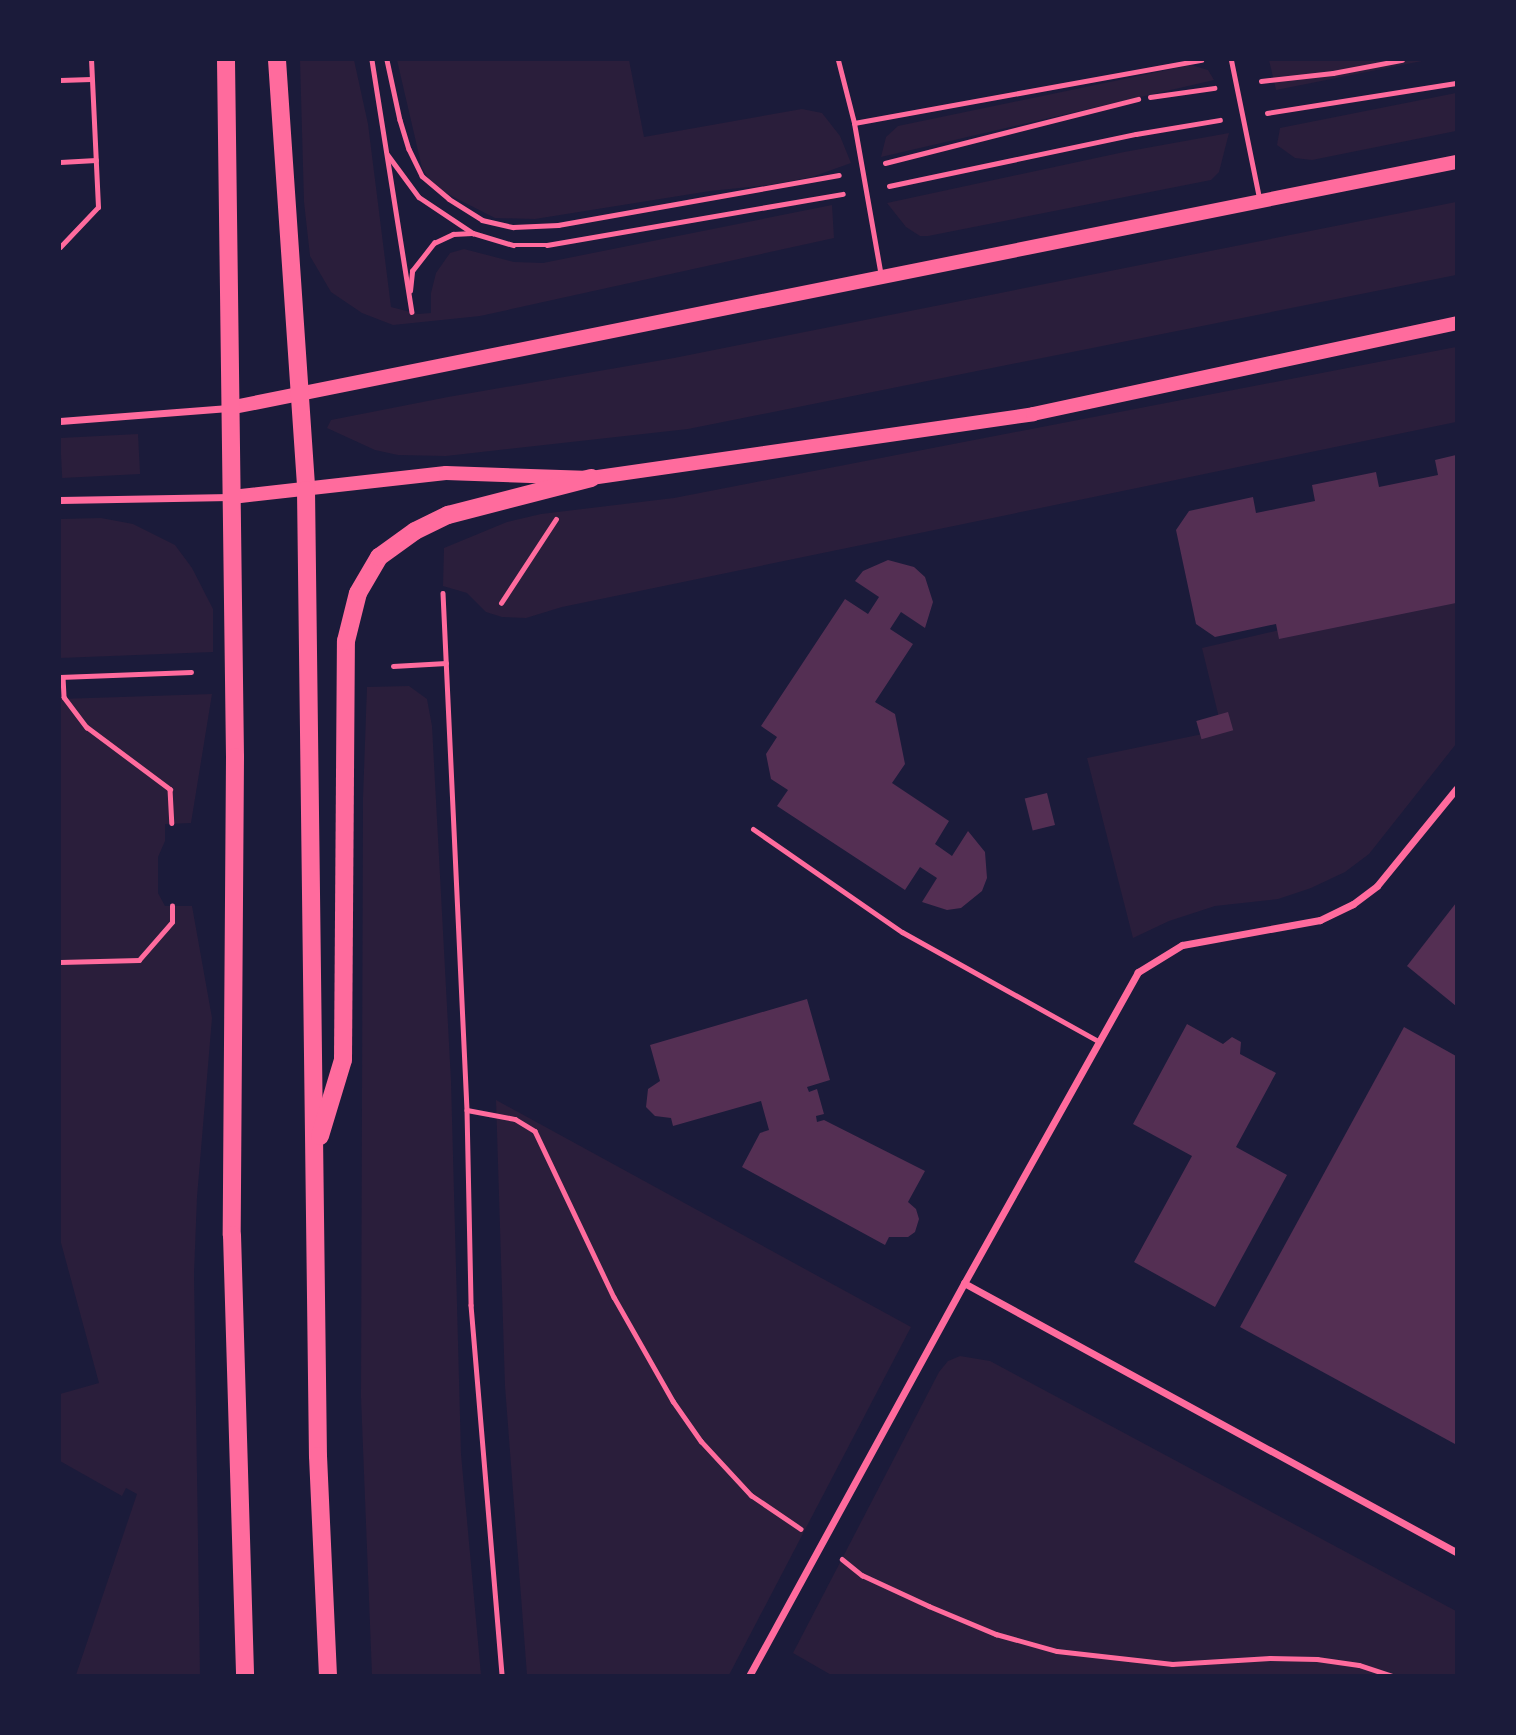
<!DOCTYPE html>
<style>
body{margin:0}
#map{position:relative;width:1516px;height:1735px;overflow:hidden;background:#1b1b3a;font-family:"Fira Sans",sans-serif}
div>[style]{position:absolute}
.green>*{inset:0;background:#2a1e3b;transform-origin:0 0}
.building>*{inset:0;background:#542f53;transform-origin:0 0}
.path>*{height:4.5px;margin:-2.25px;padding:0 2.25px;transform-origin:2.25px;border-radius:2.25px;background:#ff6b9d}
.service>*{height:5px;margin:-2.5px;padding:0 2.5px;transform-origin:2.5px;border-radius:2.5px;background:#ff6b9d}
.minor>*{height:7px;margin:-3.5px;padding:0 3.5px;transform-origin:3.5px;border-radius:3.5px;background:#ff6b9d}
.secondary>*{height:14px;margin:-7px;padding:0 7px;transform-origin:7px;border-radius:7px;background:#ff6b9d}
.primary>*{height:18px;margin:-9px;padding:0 9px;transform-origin:9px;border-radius:9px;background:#ff6b9d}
span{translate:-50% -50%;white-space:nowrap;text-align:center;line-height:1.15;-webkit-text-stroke:5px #1b1b3a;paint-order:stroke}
.frame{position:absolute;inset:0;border:61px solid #1b1b3a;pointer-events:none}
</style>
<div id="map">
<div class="green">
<div style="clip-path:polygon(300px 60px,354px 60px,368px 124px,391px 307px,418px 314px,431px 313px,431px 293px,436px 273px,450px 253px,464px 249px,514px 262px,543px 263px,832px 205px,834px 238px,480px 316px,393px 325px,362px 313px,331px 292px,310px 256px,304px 202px)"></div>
<div style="clip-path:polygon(397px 60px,629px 60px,644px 137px,802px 109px,822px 113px,840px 136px,851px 163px,812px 177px,769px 185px,710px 191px,535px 219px,495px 218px,434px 187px,422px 168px)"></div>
<div style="clip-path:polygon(1269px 60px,1427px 60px,1276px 90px)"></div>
<div style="clip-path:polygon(1191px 65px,1208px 70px,1214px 80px,881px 157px,886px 137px,898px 126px)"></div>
<div style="clip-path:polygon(1456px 93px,1456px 131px,1312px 160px,1295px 158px,1277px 145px,1280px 128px)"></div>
<div style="clip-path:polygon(1229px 133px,1219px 172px,1211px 180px,928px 236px,920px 236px,906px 227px,887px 203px,1124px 152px)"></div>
<div style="clip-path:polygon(1456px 202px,1456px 275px,688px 429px,446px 456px,398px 455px,375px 450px,327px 428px,331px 420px,448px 397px,674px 358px)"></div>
<div style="clip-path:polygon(1456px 347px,1456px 422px,562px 607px,526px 618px,502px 617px,486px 612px,467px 593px,443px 586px,444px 548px,507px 522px,541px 514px,674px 498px)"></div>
<div style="left:138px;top:434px;width:40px;height:78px;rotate:87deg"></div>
<div style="clip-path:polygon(101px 518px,133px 524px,175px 545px,192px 568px,213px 609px,213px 652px,60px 658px,60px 519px)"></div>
<div style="clip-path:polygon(1456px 589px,1456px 744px,1369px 854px,1345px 872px,1311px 888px,1278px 899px,1215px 906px,1169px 921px,1133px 938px,1087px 758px,1222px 730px,1202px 648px)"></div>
<div style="clip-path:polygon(409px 686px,427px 699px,432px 726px,451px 1081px,461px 1454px,481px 1675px,372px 1675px,361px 1397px,363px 798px,367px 687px)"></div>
<div style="clip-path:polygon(212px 694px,191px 823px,165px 824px,165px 841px,158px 857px,158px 893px,165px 906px,192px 906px,212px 1018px,197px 1197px,194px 1274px,200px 1675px,76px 1675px,137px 1494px,126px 1488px,122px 1496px,60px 1461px,60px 1394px,99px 1383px,60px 1239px,60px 699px)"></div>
<div style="clip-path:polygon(496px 1100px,911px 1327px,729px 1675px,527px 1675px,505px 1386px)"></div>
<div style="clip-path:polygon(960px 1356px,990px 1361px,1456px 1611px,1456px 1675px,833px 1676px,793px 1653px,939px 1372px,948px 1361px)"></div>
</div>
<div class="building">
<div style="clip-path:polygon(1456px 455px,1456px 603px,1279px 639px,1276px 624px,1215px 637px,1196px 624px,1176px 530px,1189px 511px,1253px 497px,1256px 513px,1315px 501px,1312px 485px,1376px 472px,1379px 487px,1438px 475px,1435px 460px)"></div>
<div style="clip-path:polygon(888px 560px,914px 567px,925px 577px,933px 602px,925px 628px,901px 612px,890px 629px,913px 644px,875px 702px,895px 714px,905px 764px,892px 783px,949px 821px,935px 844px,952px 856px,968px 831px,985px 852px,987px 878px,982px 891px,961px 908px,947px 910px,922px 902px,937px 878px,920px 867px,905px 890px,777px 806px,788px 790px,771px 779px,766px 754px,777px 737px,761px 726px,845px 599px,868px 614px,879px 597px,855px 581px,863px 571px)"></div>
<div style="left:1228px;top:712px;width:19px;height:33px;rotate:74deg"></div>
<div style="left:1047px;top:793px;width:33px;height:23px;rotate:76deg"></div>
<div style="clip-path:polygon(1456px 903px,1456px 1006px,1407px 966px)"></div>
<div style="clip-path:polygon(807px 999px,830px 1080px,807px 1087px,809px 1092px,817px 1089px,824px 1114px,816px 1116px,817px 1122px,824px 1120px,925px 1171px,908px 1202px,916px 1209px,919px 1219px,915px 1232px,908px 1237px,889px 1237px,885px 1245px,742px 1167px,760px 1133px,769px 1130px,761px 1101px,673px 1126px,671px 1118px,655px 1116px,646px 1107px,648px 1089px,660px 1081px,650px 1045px)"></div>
<div style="clip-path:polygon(1187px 1024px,1223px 1044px,1232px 1037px,1241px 1042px,1240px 1054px,1276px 1073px,1236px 1147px,1287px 1175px,1215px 1307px,1134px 1262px,1192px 1156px,1133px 1124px)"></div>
<div style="clip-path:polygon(1404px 1027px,1456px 1056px,1455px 1444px,1240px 1327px)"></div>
</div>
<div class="path">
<div style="left:372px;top:60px;width:255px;rotate:81deg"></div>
<div style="left:387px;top:60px;width:61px;rotate:77.8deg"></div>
<div style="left:400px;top:120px;width:30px;rotate:73deg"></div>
<div style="left:409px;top:149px;width:30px;rotate:64deg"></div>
<div style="left:422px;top:176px;width:35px;rotate:40deg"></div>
<div style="left:449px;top:199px;width:39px;rotate:32deg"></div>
<div style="left:482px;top:220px;width:32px;rotate:13deg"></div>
<div style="left:513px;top:227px;width:45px;rotate:-2.5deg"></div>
<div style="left:558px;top:225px;width:285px;rotate:-10.1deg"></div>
<div style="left:1261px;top:81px;width:72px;rotate:-6.3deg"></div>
<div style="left:1333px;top:73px;width:70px;rotate:-10.7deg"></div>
<div style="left:1150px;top:97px;width:65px;rotate:-8deg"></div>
<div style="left:1267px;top:113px;width:191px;rotate:-9deg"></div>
<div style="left:388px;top:155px;width:52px;rotate:53.6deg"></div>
<div style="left:419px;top:197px;width:65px;rotate:33.7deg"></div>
<div style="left:473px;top:233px;width:42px;rotate:16.7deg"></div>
<div style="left:513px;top:245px;width:34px"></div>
<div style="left:547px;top:245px;width:300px;rotate:-9.8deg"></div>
<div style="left:885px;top:163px;width:261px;rotate:-14.2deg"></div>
<div style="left:889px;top:186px;width:252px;rotate:-11.9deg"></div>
<div style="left:1136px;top:134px;width:85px;rotate:-9.5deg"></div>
<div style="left:410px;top:291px;width:20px;rotate:-84deg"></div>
<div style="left:412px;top:271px;width:36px;rotate:-52deg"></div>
<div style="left:434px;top:243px;width:21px;rotate:-25deg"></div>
<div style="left:453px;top:234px;width:19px;rotate:-3deg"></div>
<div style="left:443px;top:593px;width:518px;rotate:87.34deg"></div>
<div style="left:467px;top:1110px;width:195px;rotate:88.8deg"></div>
<div style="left:471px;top:1305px;width:372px;rotate:85.2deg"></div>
<div style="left:501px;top:603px;width:100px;rotate:-56.8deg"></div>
<div style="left:393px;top:666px;width:53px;rotate:-3.2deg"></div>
<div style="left:60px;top:677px;width:131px;rotate:-2.2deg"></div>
<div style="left:63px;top:677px;width:20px;rotate:87deg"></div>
<div style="left:64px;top:697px;width:38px;rotate:53deg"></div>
<div style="left:87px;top:727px;width:104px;rotate:36.8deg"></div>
<div style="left:170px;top:789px;width:34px;rotate:87deg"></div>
<div style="left:60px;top:962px;width:79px;rotate:-1.5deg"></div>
<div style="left:139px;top:960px;width:50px;rotate:-49deg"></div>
<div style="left:172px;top:922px;width:16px;rotate:-90deg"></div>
<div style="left:467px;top:1110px;width:49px;rotate:10.6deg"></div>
<div style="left:515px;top:1119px;width:23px;rotate:31deg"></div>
<div style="left:535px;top:1131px;width:184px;rotate:64.6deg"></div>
<div style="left:614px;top:1297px;width:120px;rotate:60.4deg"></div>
<div style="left:673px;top:1401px;width:49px;rotate:55deg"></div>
<div style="left:701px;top:1441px;width:74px;rotate:47.2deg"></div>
<div style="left:751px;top:1495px;width:60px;rotate:34.2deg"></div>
<div style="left:842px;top:1559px;width:26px;rotate:39deg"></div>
<div style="left:862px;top:1575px;width:74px;rotate:24.8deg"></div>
<div style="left:929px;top:1606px;width:73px;rotate:22.7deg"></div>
<div style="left:996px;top:1634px;width:63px;rotate:15.6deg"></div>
<div style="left:1057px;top:1651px;width:116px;rotate:6.4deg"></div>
<div style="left:1172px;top:1664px;width:98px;rotate:-3.5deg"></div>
<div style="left:1270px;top:1658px;width:47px;rotate:1.2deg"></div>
<div style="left:1317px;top:1659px;width:42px;rotate:8.1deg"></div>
<div style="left:1359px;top:1665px;width:36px;rotate:18deg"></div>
</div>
<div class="service">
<div style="left:838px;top:60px;width:65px;rotate:75.7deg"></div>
<div style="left:854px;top:123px;width:155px;rotate:80deg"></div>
<div style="left:1231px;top:60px;width:141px;rotate:78.5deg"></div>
<div style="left:60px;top:80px;width:31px;rotate:-2deg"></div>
<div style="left:854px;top:123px;width:353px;rotate:-10.3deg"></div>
<div style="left:60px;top:162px;width:36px;rotate:-3deg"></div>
<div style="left:60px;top:247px;width:55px;rotate:-46.5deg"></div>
<div style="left:98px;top:207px;width:147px;rotate:-92.7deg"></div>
<div style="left:753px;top:829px;width:181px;rotate:34.7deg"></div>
<div style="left:902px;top:932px;width:224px;rotate:29.1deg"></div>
</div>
<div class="minor">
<div style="left:60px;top:421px;width:169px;rotate:-4.4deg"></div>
<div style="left:60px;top:500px;width:170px;rotate:-1deg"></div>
<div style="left:1456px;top:789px;width:125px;rotate:129.2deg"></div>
<div style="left:1377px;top:886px;width:30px;rotate:143deg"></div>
<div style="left:1353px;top:904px;width:37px;rotate:154deg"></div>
<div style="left:1320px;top:920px;width:140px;rotate:169.7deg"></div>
<div style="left:1182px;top:945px;width:52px;rotate:148.5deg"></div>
<div style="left:1138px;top:972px;width:356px;rotate:119.2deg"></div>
<div style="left:964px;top:1283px;width:561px;rotate:28.67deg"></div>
<div style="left:749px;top:1676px;width:448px;rotate:-61.3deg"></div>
</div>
<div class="secondary">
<div style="left:229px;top:408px;width:1251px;rotate:-11.34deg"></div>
<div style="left:232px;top:497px;width:215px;rotate:-6.4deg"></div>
<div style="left:446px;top:473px;width:145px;rotate:2deg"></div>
<div style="left:591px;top:478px;width:447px;rotate:-8.2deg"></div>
<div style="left:1033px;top:414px;width:433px;rotate:-12.1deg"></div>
</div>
<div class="primary">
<div style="left:226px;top:60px;width:697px;rotate:89.26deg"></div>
<div style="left:235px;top:757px;width:478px;rotate:90.4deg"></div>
<div style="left:232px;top:1235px;width:441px;rotate:88.3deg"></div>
<div style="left:277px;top:60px;width:431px;rotate:86.1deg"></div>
<div style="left:306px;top:490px;width:966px;rotate:89.29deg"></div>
<div style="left:318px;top:1456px;width:220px;rotate:87.4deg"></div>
<div style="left:320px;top:1136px;width:79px;rotate:-73.2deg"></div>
<div style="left:343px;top:1060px;width:419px;rotate:-89.6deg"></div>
<div style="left:346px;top:641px;width:49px;rotate:-76deg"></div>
<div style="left:358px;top:593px;width:42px;rotate:-59.7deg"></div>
<div style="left:379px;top:557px;width:44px;rotate:-35.8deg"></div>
<div style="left:415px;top:531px;width:37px;rotate:-26deg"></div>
<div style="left:448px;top:515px;width:148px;rotate:-14.5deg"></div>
</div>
<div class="frame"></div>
</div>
